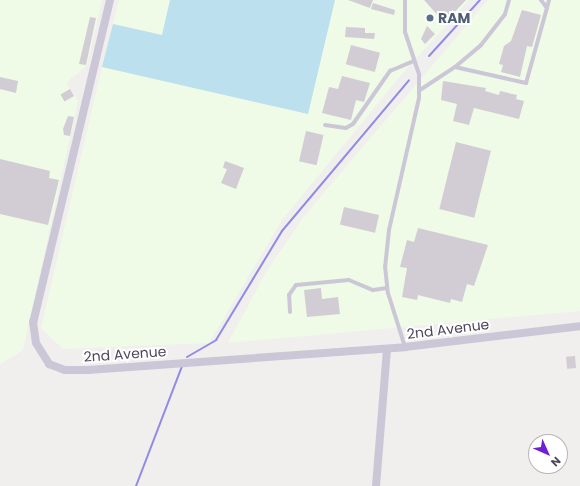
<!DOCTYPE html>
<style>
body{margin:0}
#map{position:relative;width:580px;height:486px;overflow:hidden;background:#f0efed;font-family:Poppins,sans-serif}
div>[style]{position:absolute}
.commercial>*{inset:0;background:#effbe6}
.green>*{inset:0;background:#bce0ed}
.stream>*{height:2px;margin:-1px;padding:0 1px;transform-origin:1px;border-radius:1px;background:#918be8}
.building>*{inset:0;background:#d2cdd5;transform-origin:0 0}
.lane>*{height:4px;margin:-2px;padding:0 2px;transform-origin:2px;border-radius:2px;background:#ccc7d7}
.street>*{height:8px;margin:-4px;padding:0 4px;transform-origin:4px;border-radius:4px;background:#ccc7d7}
.dots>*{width:11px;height:11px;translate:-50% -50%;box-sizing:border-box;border:2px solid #fff;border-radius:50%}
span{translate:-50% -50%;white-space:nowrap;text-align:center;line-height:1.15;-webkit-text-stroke:4px #fff;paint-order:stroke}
.service-label{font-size:14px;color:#4e5e75;font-weight:700}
.left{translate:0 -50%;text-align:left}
.street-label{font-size:14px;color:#4d465a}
.north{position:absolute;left:528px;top:434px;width:40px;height:40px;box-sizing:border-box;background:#fff;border:1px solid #b8b5bd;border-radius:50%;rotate:135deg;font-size:11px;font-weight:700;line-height:16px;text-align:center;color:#4d465a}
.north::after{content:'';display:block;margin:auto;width:14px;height:18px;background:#6e1fd7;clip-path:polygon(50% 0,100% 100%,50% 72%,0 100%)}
</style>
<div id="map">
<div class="commercial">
<div style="clip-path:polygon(0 0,102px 0,87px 65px,66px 83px,78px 101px,23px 350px,0 364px)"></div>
<div style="clip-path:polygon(119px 0,170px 0,162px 35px,113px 24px)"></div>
<div style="clip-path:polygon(335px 0,469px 0,401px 75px,282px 220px,209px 343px,63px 349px,41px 328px,102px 67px,308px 113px)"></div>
<div style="clip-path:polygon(488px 0,580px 0,580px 311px,228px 343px,266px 272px,305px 215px)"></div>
</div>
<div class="green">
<div style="clip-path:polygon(170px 0,335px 0,308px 114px,102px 67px,113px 24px,162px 35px)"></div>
</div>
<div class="stream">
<div style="left:429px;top:56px;width:76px;rotate:-47.7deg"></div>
<div style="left:187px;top:357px;width:34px;rotate:-30deg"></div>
<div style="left:216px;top:340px;width:127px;rotate:-58.8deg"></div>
<div style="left:282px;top:231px;width:197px;rotate:-49.9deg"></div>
<div style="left:136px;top:486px;width:129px;rotate:-69deg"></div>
</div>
<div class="building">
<div style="clip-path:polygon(348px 0,373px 0,370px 8px)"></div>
<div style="clip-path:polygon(424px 0,466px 0,450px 17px,447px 13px,441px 19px)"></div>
<div style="clip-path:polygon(373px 3px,395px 10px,394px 15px,371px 9px)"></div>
<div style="clip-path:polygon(522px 10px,541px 15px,532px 47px,527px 46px,520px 77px,501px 72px,503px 65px,499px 64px,504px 46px,511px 41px)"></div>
<div style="clip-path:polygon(90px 17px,96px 18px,86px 65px,79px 64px)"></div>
<div style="clip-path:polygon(427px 26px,435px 34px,425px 44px,421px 39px)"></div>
<div style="clip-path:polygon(346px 27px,365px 28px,365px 33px,375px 33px,374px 39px,345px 37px)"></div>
<div style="left:351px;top:45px;width:30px;height:20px;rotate:15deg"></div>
<div style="clip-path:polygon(342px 76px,370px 83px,364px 102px,356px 100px,351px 120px,322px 113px,329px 87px,338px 89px)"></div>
<div style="clip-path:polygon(0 77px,18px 81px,16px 93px,0 89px)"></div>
<div style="clip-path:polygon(443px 81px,486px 88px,485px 91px,499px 95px,500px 91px,517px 95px,516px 99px,524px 101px,519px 119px,474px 108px,469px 125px,453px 121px,457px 104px,441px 100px)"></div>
<div style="left:70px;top:89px;width:8px;height:11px;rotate:60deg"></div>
<div style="clip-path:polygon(68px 116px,74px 117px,70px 136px,64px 135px,63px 129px)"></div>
<div style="left:306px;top:131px;width:18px;height:31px;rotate:13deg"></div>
<div style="left:456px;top:142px;width:36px;height:69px;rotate:14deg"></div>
<div style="clip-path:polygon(0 159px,50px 171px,49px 178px,59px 180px,48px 225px,0 214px)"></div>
<div style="clip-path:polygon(225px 161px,244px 168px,236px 189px,221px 183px,227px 169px,223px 168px)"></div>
<div style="left:344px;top:207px;width:36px;height:18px;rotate:13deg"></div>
<div style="clip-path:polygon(418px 228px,488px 245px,474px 286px,467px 284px,462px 302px,451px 299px,450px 303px,418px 295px,417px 300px,402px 297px,407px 268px,400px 267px,407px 240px,414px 242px)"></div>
<div style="clip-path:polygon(321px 288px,322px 299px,338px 297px,340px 314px,307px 317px,304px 290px)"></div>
<div style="left:575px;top:356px;width:12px;height:9px;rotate:85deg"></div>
</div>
<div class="lane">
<div style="left:405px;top:0;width:32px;rotate:90deg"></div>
<div style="left:405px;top:32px;width:44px;rotate:71.6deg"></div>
<div style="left:419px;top:74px;width:24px;rotate:90deg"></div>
<div style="left:419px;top:98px;width:135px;rotate:102.8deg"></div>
<div style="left:389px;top:230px;width:36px;rotate:96deg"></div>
<div style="left:385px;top:266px;width:27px;rotate:84deg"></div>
<div style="left:388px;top:293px;width:57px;rotate:72.5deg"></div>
<div style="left:547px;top:8px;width:8px;rotate:-76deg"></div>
<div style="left:455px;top:67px;width:73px;rotate:12.7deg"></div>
<div style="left:526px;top:83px;width:78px;rotate:-74.4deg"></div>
<div style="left:547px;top:8px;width:10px;rotate:-127deg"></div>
<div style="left:420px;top:90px;width:42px;rotate:-33.3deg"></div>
<div style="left:455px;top:67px;width:34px;rotate:-40deg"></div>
<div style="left:481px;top:45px;width:39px;rotate:-52deg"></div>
<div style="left:505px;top:14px;width:15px;rotate:-74deg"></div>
<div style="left:325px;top:125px;width:21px;rotate:8deg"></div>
<div style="left:346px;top:128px;width:8px;rotate:-30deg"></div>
<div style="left:353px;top:124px;width:65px;rotate:-55.1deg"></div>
<div style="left:390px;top:71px;width:26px;rotate:-23deg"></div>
<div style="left:290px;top:312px;width:17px;rotate:-93deg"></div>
<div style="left:289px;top:295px;width:12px;rotate:-55deg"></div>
<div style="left:296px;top:285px;width:53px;rotate:-5.4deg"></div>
<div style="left:349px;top:280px;width:26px;rotate:23deg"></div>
<div style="left:373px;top:290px;width:14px;rotate:-8deg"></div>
</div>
<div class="street">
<div style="left:110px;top:0;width:331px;rotate:103.4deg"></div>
<div style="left:33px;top:322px;width:21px;rotate:82deg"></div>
<div style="left:36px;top:343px;width:25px;rotate:58deg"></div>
<div style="left:49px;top:364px;width:17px;rotate:21deg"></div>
<div style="left:65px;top:370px;width:23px"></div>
<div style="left:88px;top:370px;width:318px;rotate:-4.1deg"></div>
<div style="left:405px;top:347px;width:176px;rotate:-6.8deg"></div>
<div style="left:376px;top:486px;width:137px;rotate:-85.4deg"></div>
</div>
<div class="dots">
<div style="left:430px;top:18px;background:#5c6f8a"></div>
</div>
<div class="service-label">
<span class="left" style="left:438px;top:18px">RAM</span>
</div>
<div class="street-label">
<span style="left:448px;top:329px;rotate:-7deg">2nd Avenue</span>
<span style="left:125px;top:354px;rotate:-4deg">2nd Avenue</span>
</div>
<div class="north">N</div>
</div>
